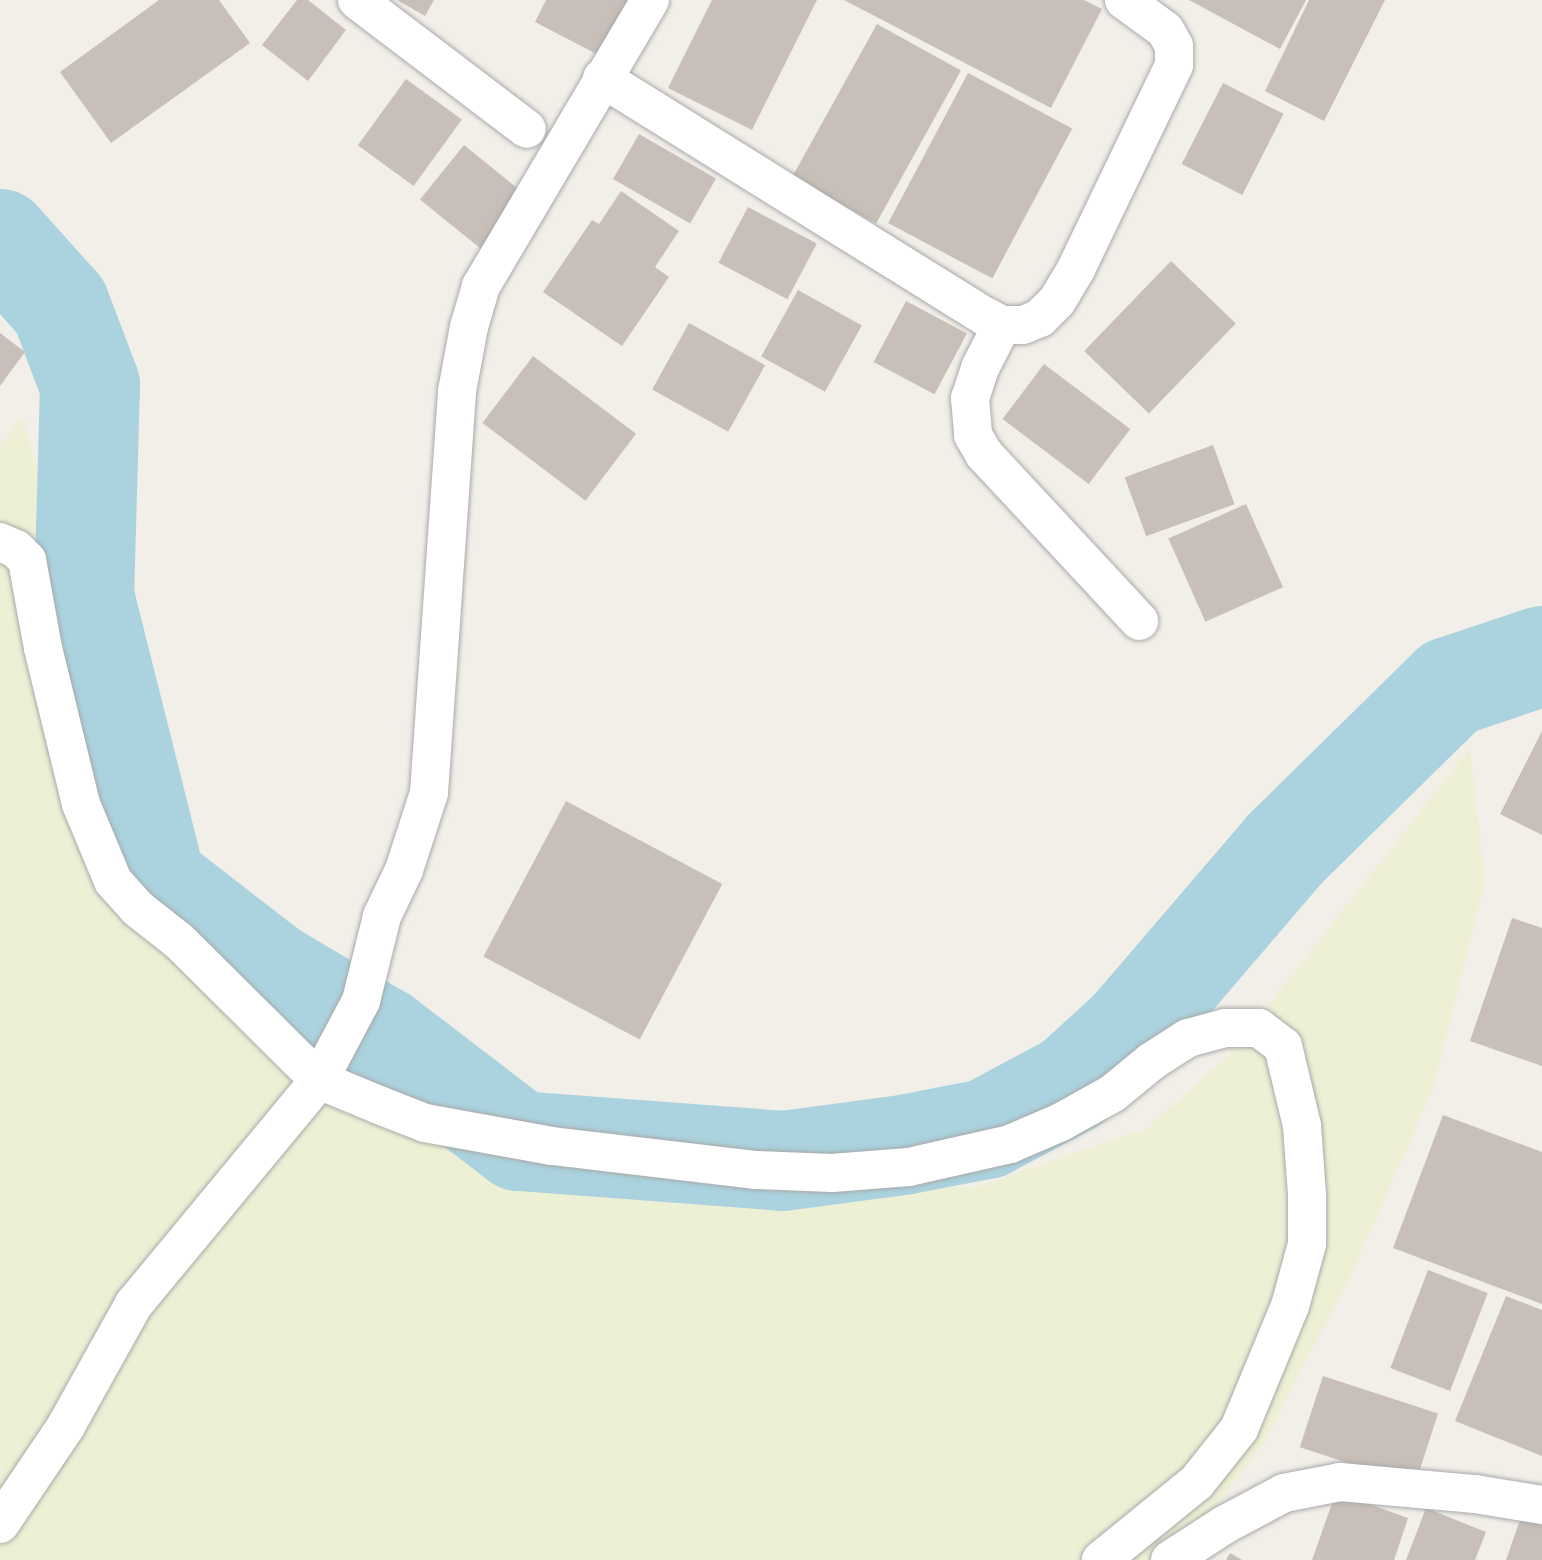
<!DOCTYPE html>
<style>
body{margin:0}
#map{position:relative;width:1542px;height:1560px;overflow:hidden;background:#f2efe9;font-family:"Public Sans",sans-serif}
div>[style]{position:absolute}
.farmland>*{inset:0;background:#eef0d5}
.river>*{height:100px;margin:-50px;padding:0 50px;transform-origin:50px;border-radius:50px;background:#aad3df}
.building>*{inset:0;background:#c7bfb8;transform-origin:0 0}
.roads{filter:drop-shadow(0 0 2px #a9a9a9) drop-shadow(0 0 2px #a9a9a9)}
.minor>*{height:38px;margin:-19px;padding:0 19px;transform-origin:19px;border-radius:19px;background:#fff}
span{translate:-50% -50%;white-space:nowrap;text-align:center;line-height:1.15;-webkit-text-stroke:7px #fff;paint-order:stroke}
</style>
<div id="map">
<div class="farmland">
<div style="clip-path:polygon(22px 416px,69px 575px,94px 771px,172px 946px,313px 1067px,445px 1140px,841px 1190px,976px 1187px,1146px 1129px,1231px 1053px,1470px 748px,1485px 882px,1433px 1089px,1354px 1269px,1266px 1440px,1189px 1541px,1182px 1560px,0 1560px,0 446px)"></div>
</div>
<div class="river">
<div style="left:0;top:239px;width:90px;rotate:48.2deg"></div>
<div style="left:60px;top:306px;width:85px;rotate:69.2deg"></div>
<div style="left:90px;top:385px;width:211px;rotate:91.6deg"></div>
<div style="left:84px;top:596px;width:295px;rotate:75.9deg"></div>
<div style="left:156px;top:882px;width:147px;rotate:37.8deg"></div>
<div style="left:272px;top:972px;width:129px;rotate:30.4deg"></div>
<div style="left:383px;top:1037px;width:171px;rotate:37.4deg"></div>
<div style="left:519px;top:1141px;width:265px;rotate:4.3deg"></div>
<div style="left:783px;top:1161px;width:121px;rotate:-7.6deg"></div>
<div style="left:903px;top:1145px;width:85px;rotate:-10.9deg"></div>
<div style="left:986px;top:1129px;width:98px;rotate:-28.1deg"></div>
<div style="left:1072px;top:1083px;width:79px;rotate:-42.4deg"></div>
<div style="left:1130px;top:1030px;width:240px;rotate:-49.4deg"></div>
<div style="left:1286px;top:848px;width:230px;rotate:-44.5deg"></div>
<div style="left:1450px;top:687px;width:97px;rotate:-18.6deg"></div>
</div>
<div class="building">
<div style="clip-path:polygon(159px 0,219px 0,250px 43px,111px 143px,60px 72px)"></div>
<div style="clip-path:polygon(297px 0,308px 0,346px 30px,308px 81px,262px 45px)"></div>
<div style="clip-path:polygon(397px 0,434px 0,425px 16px)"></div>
<div style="clip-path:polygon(546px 0,641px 0,610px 61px,535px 22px)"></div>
<div style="clip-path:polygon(712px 0,817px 0,752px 130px,668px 88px)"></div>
<div style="clip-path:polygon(844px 0,1084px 0,1102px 9px,1051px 108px)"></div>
<div style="clip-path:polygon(1189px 0,1306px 0,1280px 49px)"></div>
<div style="clip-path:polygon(1309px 0,1385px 0,1324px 121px,1265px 91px)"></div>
<div style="left:877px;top:24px;width:96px;height:175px;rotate:29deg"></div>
<div style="left:968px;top:73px;width:118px;height:170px;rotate:28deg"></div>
<div style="left:406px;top:79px;width:69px;height:82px;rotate:36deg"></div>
<div style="left:1223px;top:83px;width:68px;height:91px;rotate:27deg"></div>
<div style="left:639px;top:134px;width:89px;height:52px;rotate:30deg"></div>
<div style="left:464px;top:145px;width:86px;height:70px;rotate:39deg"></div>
<div style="clip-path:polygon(621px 191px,679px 231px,655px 267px,669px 277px,622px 346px,543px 292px,592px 220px,599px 224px)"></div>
<div style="left:748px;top:207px;width:78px;height:63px;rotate:28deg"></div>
<div style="left:1171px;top:261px;width:90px;height:125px;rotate:44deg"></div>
<div style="left:798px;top:290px;width:73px;height:76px;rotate:29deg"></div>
<div style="left:906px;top:301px;width:69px;height:69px;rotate:28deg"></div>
<div style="left:689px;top:323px;width:87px;height:76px;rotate:29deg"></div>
<div style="clip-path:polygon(0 333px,25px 352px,0 386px)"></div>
<div style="left:533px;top:356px;width:129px;height:84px;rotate:37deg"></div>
<div style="left:1044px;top:364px;width:108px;height:69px;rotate:37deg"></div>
<div style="left:1213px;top:445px;width:63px;height:94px;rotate:70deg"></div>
<div style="left:1246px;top:504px;width:91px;height:85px;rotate:66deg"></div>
<div style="clip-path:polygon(1542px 731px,1542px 835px,1500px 814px)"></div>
<div style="left:566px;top:801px;width:177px;height:176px;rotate:28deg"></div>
<div style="clip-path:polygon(1512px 918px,1542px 928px,1542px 1066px,1470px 1041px)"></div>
<div style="clip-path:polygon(1443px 1115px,1542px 1152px,1542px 1304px,1393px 1248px)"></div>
<div style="left:1428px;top:1270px;width:64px;height:105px;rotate:21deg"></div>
<div style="clip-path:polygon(1506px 1296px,1542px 1310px,1542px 1456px,1455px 1421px)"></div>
<div style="left:1323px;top:1376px;width:121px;height:75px;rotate:18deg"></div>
<div style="clip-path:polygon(1336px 1492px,1408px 1518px,1394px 1560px,1312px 1560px)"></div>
<div style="clip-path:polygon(1426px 1508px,1486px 1532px,1475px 1560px,1406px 1560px)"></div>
<div style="clip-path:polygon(1521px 1517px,1542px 1525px,1542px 1560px,1506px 1560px)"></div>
<div style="clip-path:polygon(1230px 1553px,1242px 1560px,1226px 1560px)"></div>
</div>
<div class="roads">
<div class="minor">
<div style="left:357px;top:0;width:213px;rotate:37.2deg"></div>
<div style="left:602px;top:78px;width:451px;rotate:31.9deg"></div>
<div style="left:985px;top:316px;width:19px;rotate:28deg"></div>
<div style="left:1002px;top:325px;width:21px"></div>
<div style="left:1023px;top:325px;width:18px;rotate:-22deg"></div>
<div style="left:1040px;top:318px;width:24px;rotate:-45deg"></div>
<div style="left:1057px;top:301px;width:37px;rotate:-59deg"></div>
<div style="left:1076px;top:269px;width:226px;rotate:-64.3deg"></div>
<div style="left:1174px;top:65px;width:19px;rotate:-90deg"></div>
<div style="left:1174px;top:46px;width:18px;rotate:-119deg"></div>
<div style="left:1165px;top:30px;width:51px;rotate:-143.8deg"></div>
<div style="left:1002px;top:325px;width:48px;rotate:117.1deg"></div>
<div style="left:980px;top:368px;width:32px;rotate:108deg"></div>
<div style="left:970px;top:398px;width:37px;rotate:85deg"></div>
<div style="left:973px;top:435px;width:22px;rotate:60deg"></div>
<div style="left:984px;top:454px;width:228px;rotate:47.1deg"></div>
<div style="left:0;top:542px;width:17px;rotate:24deg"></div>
<div style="left:16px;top:549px;width:16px;rotate:45deg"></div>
<div style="left:27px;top:560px;width:89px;rotate:79.7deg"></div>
<div style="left:43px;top:648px;width:161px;rotate:76.3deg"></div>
<div style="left:81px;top:804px;width:83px;rotate:67.4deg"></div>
<div style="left:113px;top:881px;width:36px;rotate:48deg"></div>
<div style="left:137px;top:908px;width:53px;rotate:38.2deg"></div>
<div style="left:179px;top:941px;width:197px;rotate:44.8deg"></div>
<div style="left:319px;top:1080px;width:65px;rotate:22.6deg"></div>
<div style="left:379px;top:1105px;width:49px;rotate:21.4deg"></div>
<div style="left:425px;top:1123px;width:129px;rotate:10.3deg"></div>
<div style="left:552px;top:1146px;width:206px;rotate:6.7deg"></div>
<div style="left:757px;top:1170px;width:75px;rotate:2.3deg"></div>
<div style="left:832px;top:1173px;width:77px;rotate:-4.5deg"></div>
<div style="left:909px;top:1167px;width:104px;rotate:-12.8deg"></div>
<div style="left:1010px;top:1144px;width:56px;rotate:-23.3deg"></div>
<div style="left:1061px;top:1122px;width:60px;rotate:-29.1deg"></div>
<div style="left:1113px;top:1093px;width:50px;rotate:-39.4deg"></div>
<div style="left:1152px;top:1061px;width:43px;rotate:-32.6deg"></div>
<div style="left:1188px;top:1038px;width:39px;rotate:-15deg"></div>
<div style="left:1226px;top:1028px;width:33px"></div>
<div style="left:1259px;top:1028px;width:30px;rotate:37deg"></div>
<div style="left:1283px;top:1046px;width:82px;rotate:76.6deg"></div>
<div style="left:1302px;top:1126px;width:68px;rotate:85.8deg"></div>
<div style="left:1307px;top:1194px;width:50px;rotate:90deg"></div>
<div style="left:1307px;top:1244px;width:64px;rotate:105.3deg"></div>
<div style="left:1290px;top:1306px;width:133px;rotate:112.5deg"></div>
<div style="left:1239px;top:1429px;width:68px;rotate:128.4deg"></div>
<div style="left:1197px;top:1482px;width:124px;rotate:140.9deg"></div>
<div style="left:0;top:1524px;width:118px;rotate:-56deg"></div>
<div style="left:66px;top:1426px;width:140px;rotate:-60.9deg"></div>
<div style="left:134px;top:1304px;width:291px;rotate:-50.4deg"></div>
<div style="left:319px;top:1080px;width:89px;rotate:-62deg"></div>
<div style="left:361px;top:1001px;width:88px;rotate:-76.1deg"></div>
<div style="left:382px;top:916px;width:51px;rotate:-64.4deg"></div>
<div style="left:404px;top:870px;width:81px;rotate:-72deg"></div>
<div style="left:429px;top:793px;width:403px;rotate:-86deg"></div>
<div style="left:457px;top:391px;width:65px;rotate:-79.4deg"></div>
<div style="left:469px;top:327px;width:43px;rotate:-73.7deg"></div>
<div style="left:481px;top:286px;width:332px;rotate:-59.4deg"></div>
<div style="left:1170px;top:1560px;width:64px;rotate:-32.9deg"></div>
<div style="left:1224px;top:1525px;width:68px;rotate:-28.1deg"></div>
<div style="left:1284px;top:1493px;width:57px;rotate:-11.1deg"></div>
<div style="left:1340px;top:1482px;width:136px;rotate:5.1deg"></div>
<div style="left:1475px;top:1494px;width:68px;rotate:9.3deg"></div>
</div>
</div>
</div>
